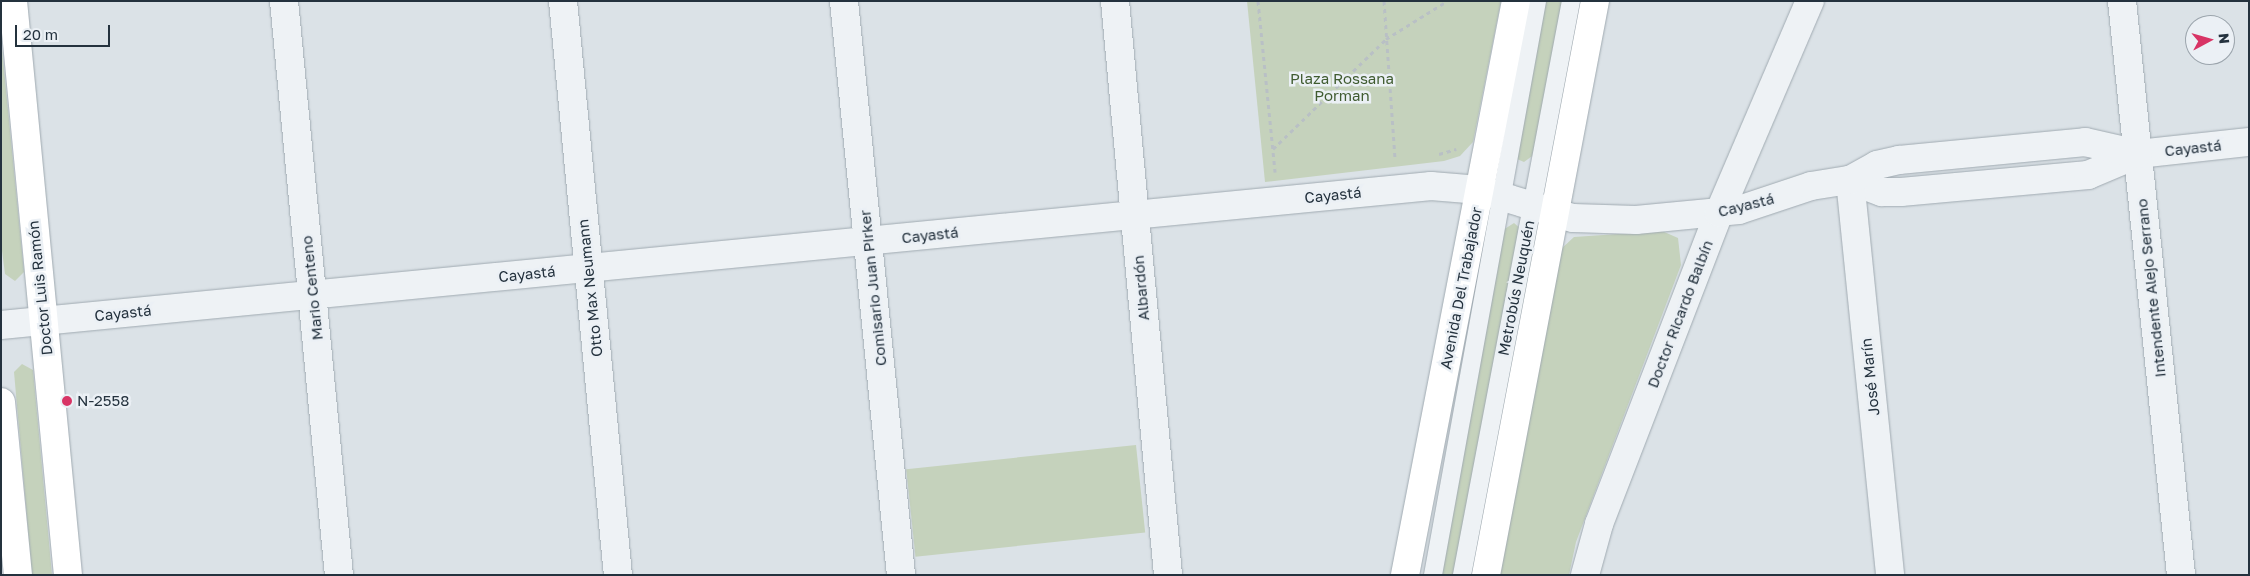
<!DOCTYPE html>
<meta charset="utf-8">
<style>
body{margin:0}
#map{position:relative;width:2250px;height:576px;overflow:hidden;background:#dbe2e7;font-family:"Golos Text",sans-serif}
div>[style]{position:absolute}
.green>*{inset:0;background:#c5d2bc;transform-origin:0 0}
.path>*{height:3px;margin-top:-1.5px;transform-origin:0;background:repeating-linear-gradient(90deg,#b9c0c5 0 4px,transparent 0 8px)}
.roads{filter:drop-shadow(0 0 1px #a0aab1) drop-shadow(0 0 1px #a0aab1)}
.lane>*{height:18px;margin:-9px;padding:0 9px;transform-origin:9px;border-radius:9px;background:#eef2f5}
.street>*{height:28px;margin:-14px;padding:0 14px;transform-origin:14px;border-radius:14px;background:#eef2f5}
.secondary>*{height:28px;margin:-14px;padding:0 14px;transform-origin:14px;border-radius:14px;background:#fff}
.primary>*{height:28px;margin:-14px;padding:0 14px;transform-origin:14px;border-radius:14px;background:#fff}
.dots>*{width:14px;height:14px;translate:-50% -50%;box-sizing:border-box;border:2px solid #ebf0f5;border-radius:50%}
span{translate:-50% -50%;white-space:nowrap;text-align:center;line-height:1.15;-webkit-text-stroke:5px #ebf0f5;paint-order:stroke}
.park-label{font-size:15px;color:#3f5b30}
.street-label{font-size:15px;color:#24323e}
.poi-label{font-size:15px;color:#24323e}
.left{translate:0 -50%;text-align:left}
.frame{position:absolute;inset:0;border:2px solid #24323e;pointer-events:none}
.north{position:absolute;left:2185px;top:15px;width:50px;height:50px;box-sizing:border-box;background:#ebf0f5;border:1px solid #9ba4ac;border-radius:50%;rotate:84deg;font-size:14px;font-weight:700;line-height:20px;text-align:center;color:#24323e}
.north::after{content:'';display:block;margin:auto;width:18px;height:22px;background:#d83465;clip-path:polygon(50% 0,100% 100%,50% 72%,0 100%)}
.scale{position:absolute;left:15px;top:25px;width:95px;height:22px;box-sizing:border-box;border:2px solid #24323e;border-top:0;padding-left:6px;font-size:15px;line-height:18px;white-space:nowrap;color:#24323e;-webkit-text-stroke:4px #ebf0f5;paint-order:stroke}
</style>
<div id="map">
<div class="green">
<div style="clip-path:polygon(1247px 1px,1501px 1px,1473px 142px,1460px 156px,1444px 161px,1265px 182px)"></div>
<div style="clip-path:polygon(1546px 1px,1564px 1px,1535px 154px,1524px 162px,1517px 159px,1517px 141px)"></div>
<div style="clip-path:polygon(1px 39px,24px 272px,15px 281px,5px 274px,1px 243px)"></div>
<div style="clip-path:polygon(1514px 223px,1521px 229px,1457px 575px,1439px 575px,1503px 230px)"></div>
<div style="clip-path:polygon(1662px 231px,1678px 238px,1681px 265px,1576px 542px,1569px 575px,1499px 575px,1561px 249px,1574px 237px)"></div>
<div style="clip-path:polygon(22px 364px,33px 370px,52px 575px,32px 575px,14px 372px)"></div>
<div style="left:1136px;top:445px;width:88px;height:231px;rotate:84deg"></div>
</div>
<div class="path">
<div style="left:1258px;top:1px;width:172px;rotate:84.3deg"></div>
<div style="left:1384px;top:1px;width:159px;rotate:86deg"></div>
<div style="left:1273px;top:149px;width:158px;rotate:-44.2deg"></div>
<div style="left:1386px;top:39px;width:72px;rotate:-31.9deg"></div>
<div style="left:1439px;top:154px;width:18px;rotate:-16deg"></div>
</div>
<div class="roads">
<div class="lane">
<div style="left:1433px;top:575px;width:583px;rotate:-79.73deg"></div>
<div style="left:1462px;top:575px;width:584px;rotate:-79.25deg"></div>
</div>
<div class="street">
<div style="left:284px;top:1px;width:577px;rotate:84.53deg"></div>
<div style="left:563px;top:1px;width:577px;rotate:84.53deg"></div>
<div style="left:844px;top:1px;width:577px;rotate:84.33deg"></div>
<div style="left:1115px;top:1px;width:576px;rotate:84.72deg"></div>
<div style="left:2122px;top:1px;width:577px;rotate:84.13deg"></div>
<div style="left:1850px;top:180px;width:34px;rotate:21deg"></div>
<div style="left:1882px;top:192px;width:19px"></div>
<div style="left:1901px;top:192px;width:188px;rotate:-5.2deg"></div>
<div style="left:2088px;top:175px;width:54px;rotate:-22.8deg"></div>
<div style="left:2138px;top:154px;width:112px;rotate:-6.2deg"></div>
<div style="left:1850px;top:180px;width:397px;rotate:84.2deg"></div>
<div style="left:1px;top:325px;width:1437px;rotate:-5.55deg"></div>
<div style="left:1431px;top:186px;width:49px;rotate:4.7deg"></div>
<div style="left:1480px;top:190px;width:97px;rotate:16.8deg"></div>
<div style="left:1573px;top:218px;width:63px;rotate:1.8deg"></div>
<div style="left:1636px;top:220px;width:103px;rotate:-5.5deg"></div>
<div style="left:1739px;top:210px;width:76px;rotate:-18.4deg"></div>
<div style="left:1811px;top:186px;width:39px;rotate:-9deg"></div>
<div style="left:1850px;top:180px;width:31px;rotate:-29deg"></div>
<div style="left:1877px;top:165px;width:23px;rotate:-13deg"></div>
<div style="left:1899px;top:160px;width:187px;rotate:-5.5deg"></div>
<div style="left:2085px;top:142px;width:54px;rotate:12.8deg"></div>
<div style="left:1585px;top:575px;width:53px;rotate:-74.6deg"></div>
<div style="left:1599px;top:524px;width:333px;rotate:-68.9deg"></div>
<div style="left:1719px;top:213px;width:231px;rotate:-66.8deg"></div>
</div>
<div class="secondary">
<div style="left:13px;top:1px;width:577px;rotate:84.53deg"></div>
<div style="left:1px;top:402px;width:174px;rotate:84.4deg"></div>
</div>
<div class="primary">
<div style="left:1405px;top:575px;width:585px;rotate:-79.06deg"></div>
<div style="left:1486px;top:575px;width:584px;rotate:-79.25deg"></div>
</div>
</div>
<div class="dots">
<div style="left:67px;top:401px;background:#d83465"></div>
</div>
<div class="park-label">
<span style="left:1342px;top:87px">Plaza Rossana<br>Porman</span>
</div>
<div class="street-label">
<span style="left:2193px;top:148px;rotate:-6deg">Cayastá</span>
<span style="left:1333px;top:195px;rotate:-6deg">Cayastá</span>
<span style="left:1746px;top:205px;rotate:-14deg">Cayastá</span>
<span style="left:930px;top:235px;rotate:-6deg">Cayastá</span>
<span style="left:527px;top:274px;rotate:-6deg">Cayastá</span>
<span style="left:40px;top:288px;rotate:-96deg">Doctor Luis Ramón</span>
<span style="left:312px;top:288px;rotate:-96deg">Mario Centeno</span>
<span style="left:590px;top:288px;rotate:-96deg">Otto Max Neumann</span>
<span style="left:873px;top:288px;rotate:-96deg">Comisario Juan Pirker</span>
<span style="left:1141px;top:288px;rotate:-95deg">Albardón</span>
<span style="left:1461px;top:288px;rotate:-79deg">Avenida Del Trabajador</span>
<span style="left:1516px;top:288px;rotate:-79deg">Metrobús Neuquén</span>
<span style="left:2151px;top:288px;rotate:-96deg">Intendente Alejo Serrano</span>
<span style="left:123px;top:313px;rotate:-6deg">Cayastá</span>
<span style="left:1680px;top:314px;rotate:-69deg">Doctor Ricardo Balbín</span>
<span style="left:1870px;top:377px;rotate:-96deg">José Marín</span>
</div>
<div class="poi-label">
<span class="left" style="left:77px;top:401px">N-2558</span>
</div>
<div class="frame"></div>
<div class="north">N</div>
<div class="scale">20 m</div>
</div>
